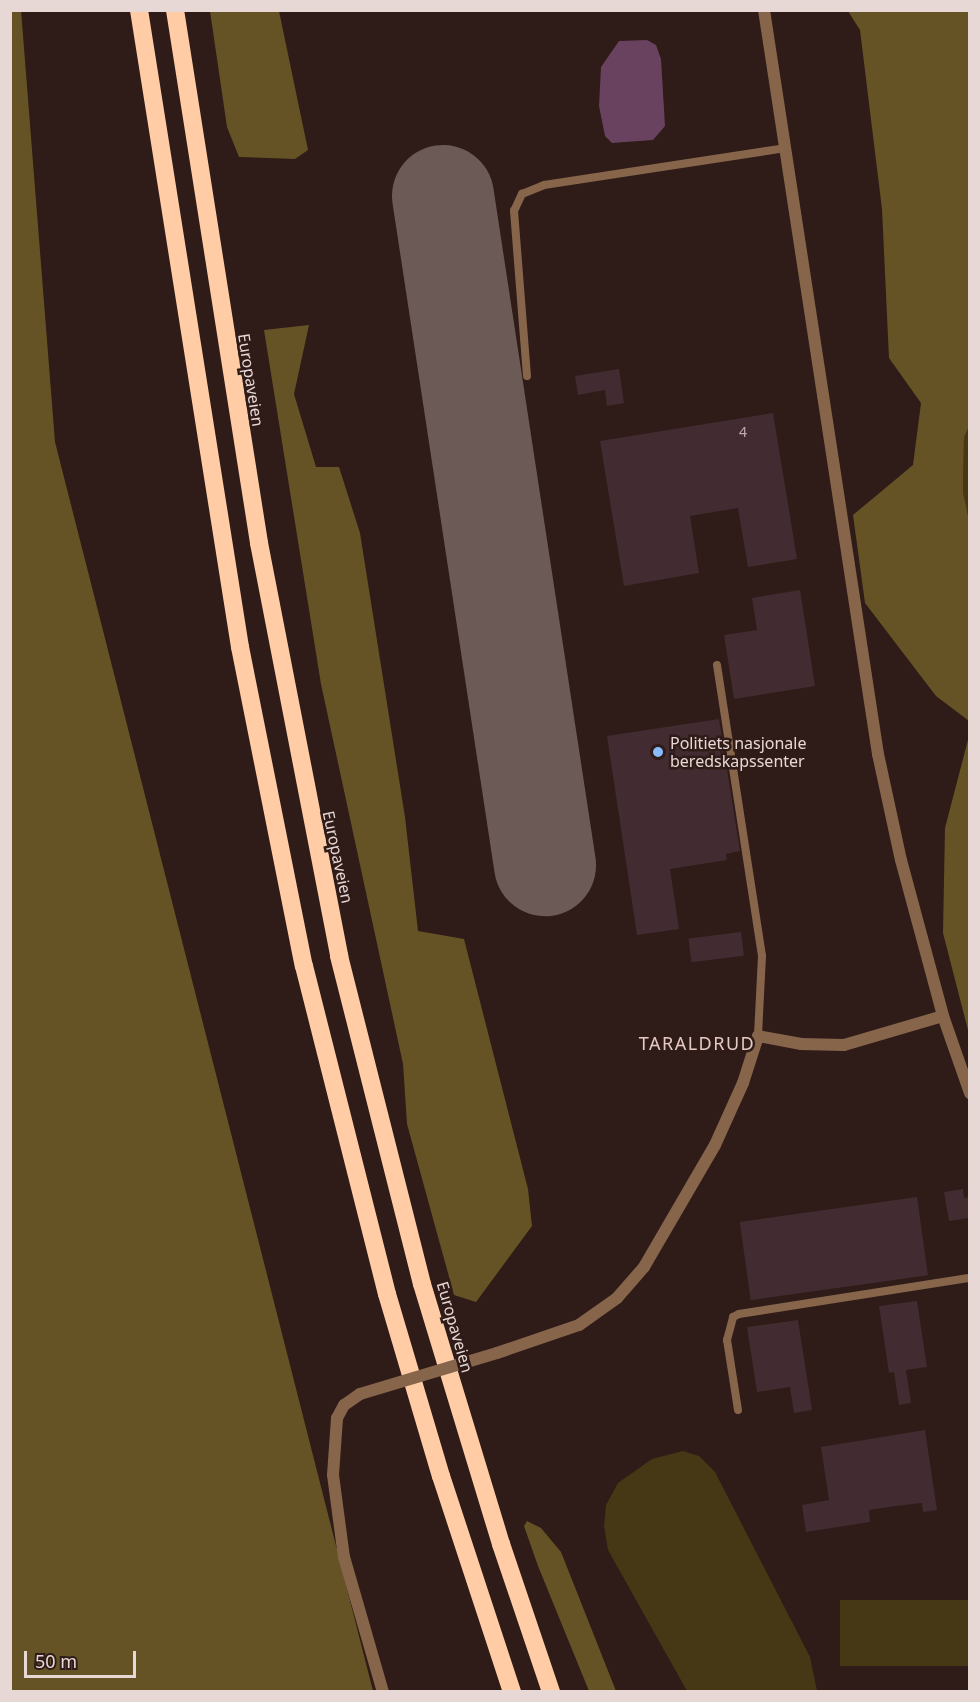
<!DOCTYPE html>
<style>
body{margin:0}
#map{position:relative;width:980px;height:1702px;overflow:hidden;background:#2f1b17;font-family:"Noto Sans",sans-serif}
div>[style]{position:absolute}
.green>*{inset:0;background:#473815;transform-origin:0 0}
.forest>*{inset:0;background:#665325}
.water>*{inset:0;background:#69425f}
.runway>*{height:102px;margin:-51px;padding:0 51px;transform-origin:51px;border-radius:51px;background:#6c5a56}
.building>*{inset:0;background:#422c31;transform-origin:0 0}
.service>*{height:8px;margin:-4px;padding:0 4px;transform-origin:4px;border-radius:4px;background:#86654b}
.minor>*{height:12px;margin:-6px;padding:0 6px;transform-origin:6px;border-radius:6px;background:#86654b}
.motorway>*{height:18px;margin:-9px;padding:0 9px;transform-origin:9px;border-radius:9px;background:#ffcca6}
.minor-bridge>*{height:12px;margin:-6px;padding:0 6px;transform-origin:6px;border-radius:6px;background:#86654b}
.dots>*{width:16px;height:16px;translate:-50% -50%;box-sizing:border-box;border:3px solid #2f1b17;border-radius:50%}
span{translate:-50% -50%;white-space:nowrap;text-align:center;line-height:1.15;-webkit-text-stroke:5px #2f1b17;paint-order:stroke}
.number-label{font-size:14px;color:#beadac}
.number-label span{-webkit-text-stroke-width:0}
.street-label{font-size:16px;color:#e7d8d5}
.poi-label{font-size:16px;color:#e7d8d5}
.left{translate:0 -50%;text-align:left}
.neighbourhood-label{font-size:18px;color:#e5c9c3;letter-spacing:1.5px}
.frame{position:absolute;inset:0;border:12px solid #e7d8d5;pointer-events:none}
.scale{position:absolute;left:24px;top:1651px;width:112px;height:27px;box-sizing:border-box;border:3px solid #e7d8d5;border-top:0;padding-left:8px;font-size:18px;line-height:21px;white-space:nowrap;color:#e7d8d5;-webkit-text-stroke:4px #2f1b17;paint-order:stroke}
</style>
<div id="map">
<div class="green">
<div style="clip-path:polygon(969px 424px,969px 526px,963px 492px,964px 437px)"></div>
<div style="clip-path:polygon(683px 1451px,699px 1456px,715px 1472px,810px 1657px,817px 1691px,687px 1691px,608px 1550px,604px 1526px,606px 1505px,618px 1483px,652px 1459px)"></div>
<div style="left:969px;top:1600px;width:66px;height:129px;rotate:90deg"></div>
</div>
<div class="forest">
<div style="clip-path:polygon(21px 10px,55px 442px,373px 1691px,11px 1692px,10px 11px)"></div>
<div style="clip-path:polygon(210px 11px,279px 11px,308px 150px,295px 159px,239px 157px,227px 127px)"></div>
<div style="clip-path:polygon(848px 11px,969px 11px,970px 424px,964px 437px,963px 492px,970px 526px,969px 721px,936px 696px,865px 603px,853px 515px,913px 465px,921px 403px,889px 358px,882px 209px,860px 30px)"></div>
<div style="clip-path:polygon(309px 325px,294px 394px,316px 467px,339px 467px,360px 533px,405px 817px,418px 931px,464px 939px,528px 1189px,532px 1226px,476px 1302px,454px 1295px,407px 1124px,403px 1064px,321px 684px,264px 330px)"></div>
<div style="clip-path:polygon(969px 736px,969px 1034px,943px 933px,945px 828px)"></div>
<div style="clip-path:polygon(527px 1521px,541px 1528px,561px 1552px,616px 1691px,589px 1691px,538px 1566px,524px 1526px)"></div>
</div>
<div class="water">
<div style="clip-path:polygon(647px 40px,656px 45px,661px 59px,665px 126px,653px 140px,612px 143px,605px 136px,599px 106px,601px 67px,619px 41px)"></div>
</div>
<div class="runway">
<div style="left:443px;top:196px;width:677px;rotate:81.33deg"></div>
</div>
<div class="building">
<div style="clip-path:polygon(619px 369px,624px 403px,607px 406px,605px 390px,578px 395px,575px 376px)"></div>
<div style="clip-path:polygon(773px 413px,797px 559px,748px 567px,738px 508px,690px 516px,699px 573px,624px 586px,600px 441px)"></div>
<div style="clip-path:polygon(800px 590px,815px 686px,734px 699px,724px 635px,757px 630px,752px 598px)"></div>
<div style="clip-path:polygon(719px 719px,740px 851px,726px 854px,727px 860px,670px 869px,679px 929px,637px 935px,607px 736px)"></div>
<div style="left:741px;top:932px;width:24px;height:53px;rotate:83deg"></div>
<div style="clip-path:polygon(963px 1189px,964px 1198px,969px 1197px,969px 1218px,949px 1221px,944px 1192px)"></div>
<div style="left:917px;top:1197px;width:79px;height:179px;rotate:82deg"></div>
<div style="clip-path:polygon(917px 1301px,927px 1367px,906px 1370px,911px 1403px,899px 1405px,894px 1372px,889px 1373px,879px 1306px)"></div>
<div style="clip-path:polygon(798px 1320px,812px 1410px,794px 1413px,790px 1387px,757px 1392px,747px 1327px)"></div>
<div style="clip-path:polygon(925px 1430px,937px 1510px,923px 1512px,922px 1503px,895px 1506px,869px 1510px,870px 1522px,806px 1532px,802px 1505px,829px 1500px,821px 1447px)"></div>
</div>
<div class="service">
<div style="left:527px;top:376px;width:166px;rotate:-94.5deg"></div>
<div style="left:514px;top:211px;width:19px;rotate:-65deg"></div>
<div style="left:522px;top:194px;width:24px;rotate:-22deg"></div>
<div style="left:544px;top:185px;width:244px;rotate:-8.7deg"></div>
<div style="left:717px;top:665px;width:294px;rotate:81.2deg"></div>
<div style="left:762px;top:956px;width:80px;rotate:92.9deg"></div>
<div style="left:738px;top:1410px;width:71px;rotate:-98.9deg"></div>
<div style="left:727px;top:1340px;width:24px;rotate:-75deg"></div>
<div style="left:733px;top:1317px;width:7px;rotate:-27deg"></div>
<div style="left:739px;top:1314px;width:234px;rotate:-8.9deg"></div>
</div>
<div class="minor">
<div style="left:764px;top:10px;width:753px;rotate:81.29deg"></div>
<div style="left:878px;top:754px;width:108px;rotate:77.8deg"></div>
<div style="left:901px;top:860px;width:162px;rotate:74.9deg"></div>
<div style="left:943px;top:1016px;width:82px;rotate:70.7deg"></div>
<div style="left:497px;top:1353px;width:87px;rotate:-18.9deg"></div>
<div style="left:579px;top:1325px;width:47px;rotate:-35.4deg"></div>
<div style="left:617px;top:1298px;width:41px;rotate:-48.9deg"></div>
<div style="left:644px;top:1267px;width:141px;rotate:-59.8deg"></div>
<div style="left:715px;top:1145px;width:68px;rotate:-65.7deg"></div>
<div style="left:743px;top:1083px;width:49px;rotate:-72.3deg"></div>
<div style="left:758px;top:1036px;width:44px;rotate:10.5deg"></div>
<div style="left:801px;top:1044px;width:43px;rotate:1.3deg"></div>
<div style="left:844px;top:1045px;width:103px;rotate:-16.3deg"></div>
<div style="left:360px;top:1394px;width:19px;rotate:145deg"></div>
<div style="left:344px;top:1405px;width:15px;rotate:118deg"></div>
<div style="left:337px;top:1418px;width:57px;rotate:94deg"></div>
<div style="left:333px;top:1475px;width:83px;rotate:82.4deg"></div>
<div style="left:344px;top:1557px;width:141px;rotate:73.9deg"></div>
</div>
<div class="motorway">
<div style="left:139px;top:10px;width:645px;rotate:80.99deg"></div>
<div style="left:240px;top:647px;width:325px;rotate:78.7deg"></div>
<div style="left:304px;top:966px;width:338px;rotate:75.8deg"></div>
<div style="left:387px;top:1294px;width:190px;rotate:73.5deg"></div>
<div style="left:441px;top:1476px;width:227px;rotate:71.8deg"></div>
<div style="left:175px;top:10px;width:540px;rotate:81.04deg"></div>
<div style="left:259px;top:543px;width:421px;rotate:79deg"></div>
<div style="left:339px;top:956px;width:338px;rotate:75.8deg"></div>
<div style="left:422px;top:1284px;width:272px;rotate:73.1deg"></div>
<div style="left:501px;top:1544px;width:156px;rotate:71.3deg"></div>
</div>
<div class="minor-bridge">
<div style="left:360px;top:1394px;width:143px;rotate:-16.7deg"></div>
</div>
<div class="dots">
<div style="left:658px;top:752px;background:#87bbfc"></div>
</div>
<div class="number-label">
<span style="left:743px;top:432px">4</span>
</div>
<div class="street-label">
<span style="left:251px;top:380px;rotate:81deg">Europaveien</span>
<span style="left:338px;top:857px;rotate:78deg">Europaveien</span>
<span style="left:455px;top:1327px;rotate:74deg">Europaveien</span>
</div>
<div class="poi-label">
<span class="left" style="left:670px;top:752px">Politiets nasjonale<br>beredskapssenter</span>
</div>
<div class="neighbourhood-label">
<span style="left:697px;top:1043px">TARALDRUD</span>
</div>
<div class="frame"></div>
<div class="scale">50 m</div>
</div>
